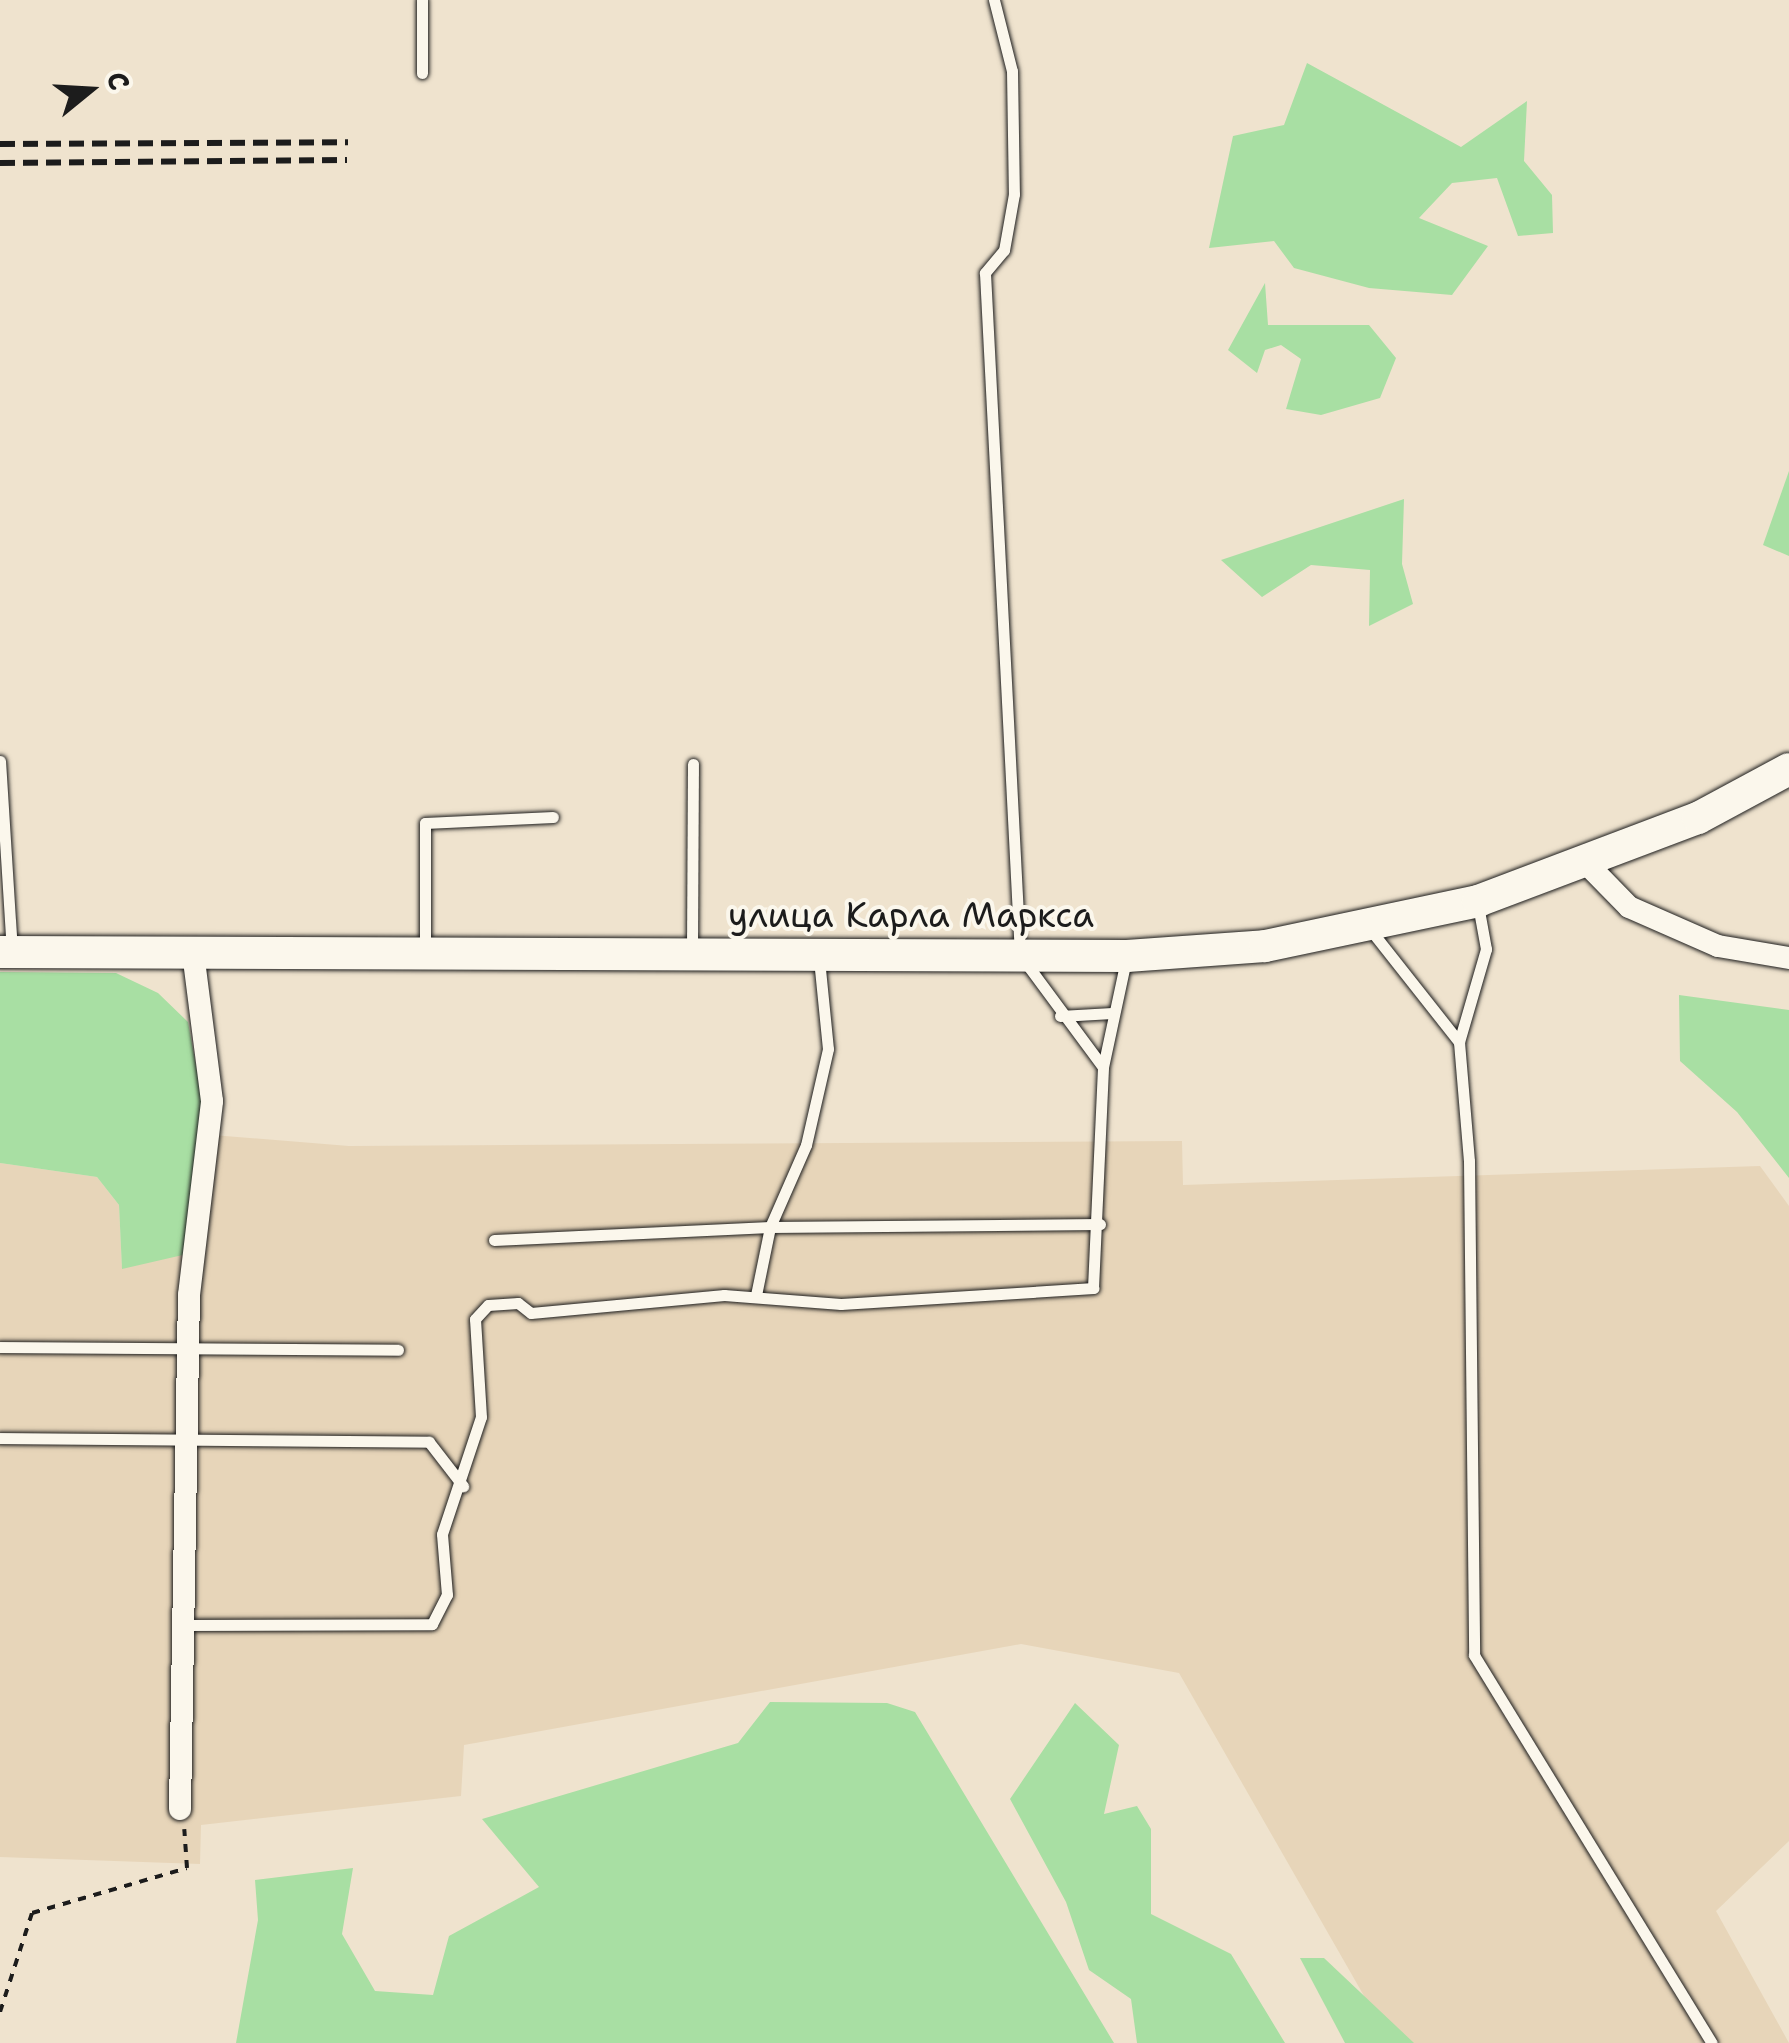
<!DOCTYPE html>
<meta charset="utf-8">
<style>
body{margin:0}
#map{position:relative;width:1789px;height:2043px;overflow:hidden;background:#efe3ce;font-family:"Shantell Sans",sans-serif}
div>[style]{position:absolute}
.built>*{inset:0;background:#e7d5b9}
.green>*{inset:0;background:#a8dfa3}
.path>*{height:4px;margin-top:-2px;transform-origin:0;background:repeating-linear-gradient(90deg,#1c1c1c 0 8px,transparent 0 16px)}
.roads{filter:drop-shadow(0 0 2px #1c1c1c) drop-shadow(0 0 2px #1c1c1c)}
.lane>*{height:11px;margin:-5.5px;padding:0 5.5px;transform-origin:5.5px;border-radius:5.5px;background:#fbf7ec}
.street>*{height:22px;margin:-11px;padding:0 11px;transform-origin:11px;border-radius:11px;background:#fbf7ec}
.secondary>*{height:32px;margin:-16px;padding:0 16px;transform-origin:16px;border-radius:16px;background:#fbf7ec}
.rail>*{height:6px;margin-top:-3px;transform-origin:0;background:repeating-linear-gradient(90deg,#1c1c1c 0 15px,transparent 0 23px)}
span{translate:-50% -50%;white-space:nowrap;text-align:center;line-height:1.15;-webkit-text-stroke:8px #fbf7ec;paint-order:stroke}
.street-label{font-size:35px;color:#1c1c1c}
.north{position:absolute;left:40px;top:40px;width:100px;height:100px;-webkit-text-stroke:8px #fbf7ec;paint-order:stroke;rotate:72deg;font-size:28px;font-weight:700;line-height:40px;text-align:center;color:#1c1c1c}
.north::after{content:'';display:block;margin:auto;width:35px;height:45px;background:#1c1c1c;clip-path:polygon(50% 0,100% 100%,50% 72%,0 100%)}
</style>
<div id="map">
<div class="built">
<div style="clip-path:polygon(200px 1134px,349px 1146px,1182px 1141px,1183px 1185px,1760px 1166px,1789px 1206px,1789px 1841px,1716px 1911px,1789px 2043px,1391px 2043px,1179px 1673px,1021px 1644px,464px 1745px,461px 1796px,201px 1825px,200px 1864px,0 1857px,0 1163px,97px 1177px,119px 1205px,122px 1268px)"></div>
</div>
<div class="green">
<div style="clip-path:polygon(1307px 63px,1461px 147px,1527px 101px,1524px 161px,1552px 195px,1553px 233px,1518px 236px,1497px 178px,1452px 183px,1419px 218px,1488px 246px,1452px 295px,1369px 288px,1294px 268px,1274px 241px,1209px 248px,1233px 136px,1284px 125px)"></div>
<div style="clip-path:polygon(1265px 283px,1268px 325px,1369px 325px,1396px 358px,1380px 398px,1321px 415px,1286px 409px,1301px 359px,1281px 345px,1265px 350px,1257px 373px,1228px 350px)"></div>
<div style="clip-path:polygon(1789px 471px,1789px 556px,1763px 545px)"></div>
<div style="clip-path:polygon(1404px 499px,1402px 564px,1413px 604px,1369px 626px,1370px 570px,1311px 565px,1262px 597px,1221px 560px)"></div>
<div style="clip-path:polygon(0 972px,116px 973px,158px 993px,188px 1022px,202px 1099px,187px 1254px,122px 1269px,119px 1205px,97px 1177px,0 1163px)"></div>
<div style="clip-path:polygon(1679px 995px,1789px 1010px,1789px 1178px,1737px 1112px,1680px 1061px)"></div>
<div style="clip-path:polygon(770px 1702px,887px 1703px,915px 1712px,1114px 2043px,236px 2043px,258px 1920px,255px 1880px,353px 1868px,342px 1934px,375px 1991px,433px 1995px,449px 1936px,539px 1887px,482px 1819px,738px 1743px)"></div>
<div style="clip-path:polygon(1075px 1703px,1119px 1745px,1104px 1814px,1137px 1806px,1151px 1829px,1151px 1914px,1231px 1954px,1285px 2043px,1137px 2043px,1131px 1999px,1089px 1970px,1066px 1902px,1010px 1799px)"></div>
<div style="clip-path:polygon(1300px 1958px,1324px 1958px,1414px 2043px,1345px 2043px)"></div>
</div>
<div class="path">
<div style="left:0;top:2012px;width:104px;rotate:-72.1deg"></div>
<div style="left:32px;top:1913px;width:161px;rotate:-16.2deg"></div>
<div style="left:187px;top:1868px;width:39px;rotate:-94deg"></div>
</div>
<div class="roads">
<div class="lane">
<div style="left:422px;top:0;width:73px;rotate:90deg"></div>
<div style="left:994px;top:0;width:73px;rotate:75.8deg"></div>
<div style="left:1012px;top:71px;width:123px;rotate:89.1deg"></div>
<div style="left:1014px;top:194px;width:57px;rotate:100.1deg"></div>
<div style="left:1004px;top:250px;width:30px;rotate:130deg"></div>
<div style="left:985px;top:273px;width:683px;rotate:87.06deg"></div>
<div style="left:1020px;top:955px;width:139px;rotate:53.5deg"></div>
<div style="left:0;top:761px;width:190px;rotate:86.4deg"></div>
<div style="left:1369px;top:928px;width:145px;rotate:51.7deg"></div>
<div style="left:1459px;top:1042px;width:119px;rotate:85.2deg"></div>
<div style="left:1469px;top:1161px;width:494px;rotate:89.4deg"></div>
<div style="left:1474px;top:1655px;width:455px;rotate:58.5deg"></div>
<div style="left:692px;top:950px;width:186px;rotate:-89.7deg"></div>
<div style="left:425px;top:951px;width:128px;rotate:-90deg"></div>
<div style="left:425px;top:823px;width:128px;rotate:-2.7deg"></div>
<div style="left:819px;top:959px;width:90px;rotate:84.3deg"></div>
<div style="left:828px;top:1049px;width:98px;rotate:102.9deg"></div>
<div style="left:806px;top:1145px;width:90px;rotate:113.7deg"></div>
<div style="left:770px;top:1227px;width:330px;rotate:-0.5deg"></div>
<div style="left:1060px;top:1016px;width:52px;rotate:-3.3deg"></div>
<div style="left:1459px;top:1042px;width:97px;rotate:-73.8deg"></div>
<div style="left:1486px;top:949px;width:45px;rotate:-100.3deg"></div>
<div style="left:494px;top:1240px;width:276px;rotate:-2.7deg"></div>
<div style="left:770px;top:1227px;width:69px;rotate:101.6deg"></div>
<div style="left:0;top:1347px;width:398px;rotate:0.4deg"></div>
<div style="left:0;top:1438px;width:429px;rotate:0.5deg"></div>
<div style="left:429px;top:1442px;width:56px;rotate:52.3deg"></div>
<div style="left:183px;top:1625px;width:249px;rotate:-0.2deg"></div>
<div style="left:432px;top:1624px;width:33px;rotate:-63deg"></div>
<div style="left:447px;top:1595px;width:61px;rotate:-94.7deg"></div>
<div style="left:442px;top:1534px;width:123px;rotate:-71.6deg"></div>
<div style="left:481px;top:1417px;width:98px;rotate:-93.5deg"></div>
<div style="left:475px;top:1319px;width:19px;rotate:-47deg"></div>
<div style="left:488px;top:1305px;width:30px;rotate:-4deg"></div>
<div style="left:518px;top:1303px;width:16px;rotate:38deg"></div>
<div style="left:531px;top:1313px;width:194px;rotate:-5.3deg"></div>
<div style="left:724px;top:1295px;width:117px;rotate:4.4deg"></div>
<div style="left:841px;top:1304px;width:253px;rotate:-3.6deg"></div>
<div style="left:1093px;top:1288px;width:221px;rotate:-87.4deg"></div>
<div style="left:1103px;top:1067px;width:109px;rotate:-77.9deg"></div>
</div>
<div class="street">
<div style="left:1587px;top:864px;width:60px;rotate:45.7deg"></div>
<div style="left:1629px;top:907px;width:97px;rotate:23.7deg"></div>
<div style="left:1718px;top:946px;width:72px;rotate:9.6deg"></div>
<div style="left:180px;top:1809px;width:514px;rotate:-89deg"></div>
<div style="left:189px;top:1295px;width:195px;rotate:-83.2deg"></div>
<div style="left:212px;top:1101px;width:149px;rotate:-97.3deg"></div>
</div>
<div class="secondary">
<div style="left:0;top:952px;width:1127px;rotate:0.2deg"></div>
<div style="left:1127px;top:956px;width:138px;rotate:-4.1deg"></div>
<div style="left:1265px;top:946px;width:218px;rotate:-11.9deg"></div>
<div style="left:1478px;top:901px;width:235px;rotate:-20.7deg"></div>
<div style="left:1698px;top:818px;width:103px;rotate:-28.3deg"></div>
</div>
</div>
<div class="rail">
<div style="left:0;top:144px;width:348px;rotate:-0.3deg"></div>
<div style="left:0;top:163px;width:347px;rotate:-0.5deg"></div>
</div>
<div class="street-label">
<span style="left:911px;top:915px">улица Карла Маркса</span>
</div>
<div class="north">С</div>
</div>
